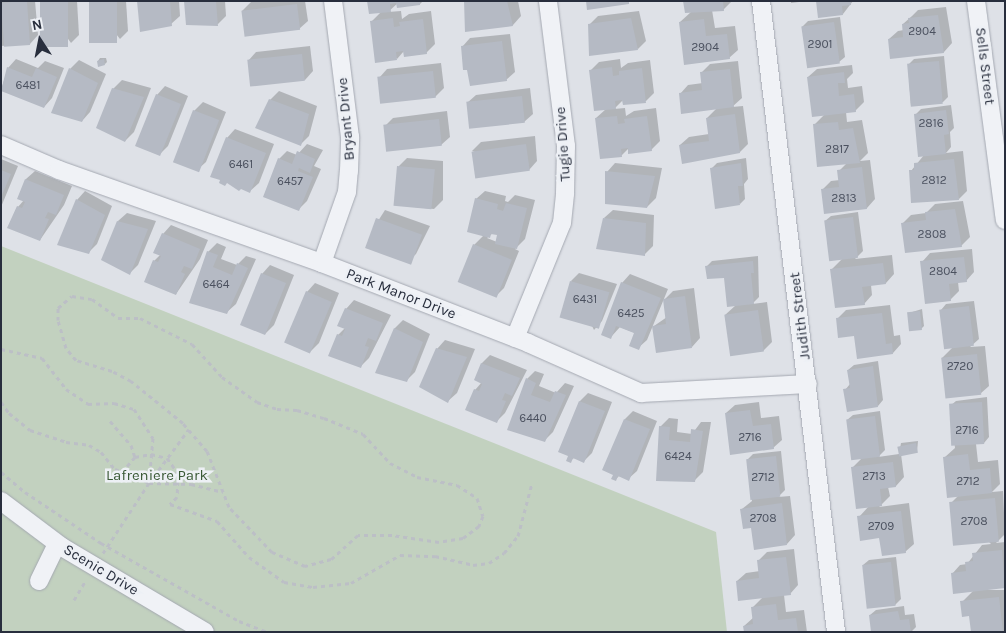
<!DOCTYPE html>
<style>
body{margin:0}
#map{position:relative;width:1006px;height:633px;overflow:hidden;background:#dee1e7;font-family:Karla,sans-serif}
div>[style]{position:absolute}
.green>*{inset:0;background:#c2d1bf}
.shadow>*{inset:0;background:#0003}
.building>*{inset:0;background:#b5bac4;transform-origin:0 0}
.path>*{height:3px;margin-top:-1.5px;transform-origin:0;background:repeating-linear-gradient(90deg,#bcbfc6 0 4px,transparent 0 8px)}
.roads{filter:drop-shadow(0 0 1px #a4a8b1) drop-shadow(0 0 1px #a4a8b1)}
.minor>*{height:18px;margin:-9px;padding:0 9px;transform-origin:9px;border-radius:9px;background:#f0f2f6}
span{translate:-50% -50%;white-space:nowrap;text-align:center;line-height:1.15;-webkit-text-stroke:5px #edf0f5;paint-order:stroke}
.number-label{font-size:12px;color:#4b515f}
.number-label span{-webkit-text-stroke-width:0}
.street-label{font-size:15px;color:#282e3d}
.park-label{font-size:15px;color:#395935}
.frame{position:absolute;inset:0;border:2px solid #282e3d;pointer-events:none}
.north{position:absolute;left:15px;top:15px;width:50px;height:50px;-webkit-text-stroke:4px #edf0f5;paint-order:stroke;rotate:349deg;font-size:14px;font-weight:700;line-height:20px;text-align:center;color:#282e3d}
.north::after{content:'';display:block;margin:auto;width:18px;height:22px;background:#282e3d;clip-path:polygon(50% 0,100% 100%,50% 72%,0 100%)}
</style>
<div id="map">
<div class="green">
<div style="clip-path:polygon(1px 246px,716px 532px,727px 632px,1px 632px)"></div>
</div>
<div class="shadow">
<div style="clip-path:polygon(1px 1px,35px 1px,38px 35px,30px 44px,1px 46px)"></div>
<div style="clip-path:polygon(41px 1px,77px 1px,79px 35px,71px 43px)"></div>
<div style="clip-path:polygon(90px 1px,126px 1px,128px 31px,120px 39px)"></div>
<div style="clip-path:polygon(138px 1px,179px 1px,180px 16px,171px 24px)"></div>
<div style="clip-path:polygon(185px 1px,225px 1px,226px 16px,218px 24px,187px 24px)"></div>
<div style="clip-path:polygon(305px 1px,308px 21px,299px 29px,242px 11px,251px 2px)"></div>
<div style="clip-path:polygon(368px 1px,423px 1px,420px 4px,398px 3px,388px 12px,401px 11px,402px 19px,409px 14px,431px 11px,435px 44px,426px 53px,404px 51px,397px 59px,372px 21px,382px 11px)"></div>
<div style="clip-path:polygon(465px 1px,518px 1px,521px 16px,513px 25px,466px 31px)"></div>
<div style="clip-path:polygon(685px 1px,732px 1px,723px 10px,712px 10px,715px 28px,735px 26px,738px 50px,729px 58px,680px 22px,691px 12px)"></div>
<div style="clip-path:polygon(791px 1px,807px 1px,791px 3px)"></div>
<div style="clip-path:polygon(818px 1px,853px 1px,843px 14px)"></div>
<div style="clip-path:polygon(946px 7px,952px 43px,944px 52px,891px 58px,889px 39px,898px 31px,904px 30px,903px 24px,912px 16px,918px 10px)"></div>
<div style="clip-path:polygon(639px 11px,646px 41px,638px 49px,589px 25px,598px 16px)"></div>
<div style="clip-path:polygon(840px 17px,845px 57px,839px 62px,802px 27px,808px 21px)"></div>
<div style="clip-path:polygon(510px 34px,515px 72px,506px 80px,462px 47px,470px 38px)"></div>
<div style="clip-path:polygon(310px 46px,313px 71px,305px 80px,248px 61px,256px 52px)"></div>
<div style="clip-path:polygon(944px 56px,948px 97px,943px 102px,911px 106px,908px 65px,914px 59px)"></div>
<div style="clip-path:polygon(100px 58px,106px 58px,107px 62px,105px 64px,98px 61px)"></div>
<div style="clip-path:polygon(16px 59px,38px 68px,45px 61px,64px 68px,52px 98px,44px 107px,1px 90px,8px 68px)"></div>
<div style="clip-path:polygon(620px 59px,621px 68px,628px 63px,650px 60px,654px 93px,646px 101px,623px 100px,614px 109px,625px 108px,626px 116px,634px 111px,656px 108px,660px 141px,651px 150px,629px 148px,621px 156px,596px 118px,606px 109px,591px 70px,599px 62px)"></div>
<div style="clip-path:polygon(79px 60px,106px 74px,90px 112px,82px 121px,70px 69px)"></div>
<div style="clip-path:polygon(738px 61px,742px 98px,732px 107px,743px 106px,748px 144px,740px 152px,680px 145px,689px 137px,709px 134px,707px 118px,717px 108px,680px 94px,688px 85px,703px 83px,701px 73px,710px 64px)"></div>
<div style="clip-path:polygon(441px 63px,444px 88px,435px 97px,379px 78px,387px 69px)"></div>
<div style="clip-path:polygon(852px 65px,853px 73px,847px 79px,848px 88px,862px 86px,864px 102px,855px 111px,846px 112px,847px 122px,862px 120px,868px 153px,860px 161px,870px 160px,875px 199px,867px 208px,825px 213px,822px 190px,831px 181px,840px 180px,839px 171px,847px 163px,814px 125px,824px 115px,808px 77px,817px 69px)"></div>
<div style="clip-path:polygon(122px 80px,151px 88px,134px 132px,125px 141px,113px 89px)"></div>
<div style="clip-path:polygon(165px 86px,188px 96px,168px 146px,159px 155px,157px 95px)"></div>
<div style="clip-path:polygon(530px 88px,533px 114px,524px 122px,467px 103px,476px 95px)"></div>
<div style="clip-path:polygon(279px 91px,317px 106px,309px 136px,301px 144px,270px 100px)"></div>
<div style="clip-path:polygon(203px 102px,226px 112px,206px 162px,197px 170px,194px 111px)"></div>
<div style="clip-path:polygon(951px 105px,954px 128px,950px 132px,951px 147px,946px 153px,963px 151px,967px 191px,959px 199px,911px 171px,924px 155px,915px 115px,921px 109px)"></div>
<div style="clip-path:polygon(447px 111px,450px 137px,441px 145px,385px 126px,393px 118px)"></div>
<div style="clip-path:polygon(235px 129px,274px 144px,259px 183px,250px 191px,227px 138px)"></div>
<div style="clip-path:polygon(535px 136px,537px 161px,529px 170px,472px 151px,481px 142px)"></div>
<div style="clip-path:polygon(307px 144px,323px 150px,314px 166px,321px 169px,307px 201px,299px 209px,279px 159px,287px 151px,297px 155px)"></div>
<div style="clip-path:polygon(407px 158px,443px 161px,443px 200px,434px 209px,395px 205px,399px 166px)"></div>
<div style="clip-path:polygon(746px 158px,748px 179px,744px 184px,745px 199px,740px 204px,711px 169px,717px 163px)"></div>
<div style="clip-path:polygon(1px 159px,18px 166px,1px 207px)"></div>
<div style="clip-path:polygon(615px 163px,662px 168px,656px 198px,647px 207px,607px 172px)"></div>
<div style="clip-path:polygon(35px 171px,72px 186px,64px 205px,40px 240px,18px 207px,24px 200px,18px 198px,26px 179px)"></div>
<div style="clip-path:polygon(85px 191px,112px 206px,97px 244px,88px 253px,77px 200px)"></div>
<div style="clip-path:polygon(evenodd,485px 191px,506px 196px,505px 201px,508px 202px,515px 195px,535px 200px,525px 239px,515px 249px,519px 251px,504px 288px,496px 296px,474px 245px,484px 235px,476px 199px,485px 191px,493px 233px,499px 234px,497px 242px,487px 238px,493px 233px)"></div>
<div style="clip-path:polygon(963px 201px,970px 237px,961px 246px,903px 223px,911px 215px,926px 213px,935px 204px)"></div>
<div style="clip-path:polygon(385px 210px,430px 226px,416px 254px,407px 262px,373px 229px)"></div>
<div style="clip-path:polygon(613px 210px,654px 215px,653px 246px,645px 254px,604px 218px)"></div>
<div style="clip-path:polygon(858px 212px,863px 251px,855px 259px,892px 255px,894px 274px,886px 283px,871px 285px,872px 295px,864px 304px,831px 270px,842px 259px,825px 221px,831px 216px)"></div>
<div style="clip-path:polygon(127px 213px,156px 221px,138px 265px,130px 273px,118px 221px)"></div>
<div style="clip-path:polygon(171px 225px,208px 240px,200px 259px,176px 294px,154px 261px,160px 255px,163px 234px)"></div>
<div style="clip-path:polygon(217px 243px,226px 247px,221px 259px,237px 265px,246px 256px,256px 259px,236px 304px,227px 312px,190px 302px,208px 252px)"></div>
<div style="clip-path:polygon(972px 249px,974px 272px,966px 281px,958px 282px,959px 291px,950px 300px,922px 262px,930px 253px)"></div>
<div style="clip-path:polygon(758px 256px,759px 297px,752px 304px,767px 302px,772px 342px,763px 351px,725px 315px,736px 305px,725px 276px,706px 267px,712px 261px)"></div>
<div style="clip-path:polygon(270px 265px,294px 275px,274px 325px,265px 334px,262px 274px)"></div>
<div style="clip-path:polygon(579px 273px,617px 284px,602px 321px,594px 330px,571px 281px)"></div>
<div style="clip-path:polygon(630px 274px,668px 289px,647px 340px,638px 348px,635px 333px,620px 327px,611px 337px,622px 283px)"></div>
<div style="clip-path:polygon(315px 283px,339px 293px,319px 343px,310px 352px,307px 292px)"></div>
<div style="clip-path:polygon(694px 288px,700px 338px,692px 347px,654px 326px,667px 317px,664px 300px,673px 291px)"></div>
<div style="clip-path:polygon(354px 300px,391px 315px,369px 358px,360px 367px,338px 335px,345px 328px,346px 309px)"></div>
<div style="clip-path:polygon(974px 301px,979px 339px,970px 347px,985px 346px,989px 386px,980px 394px,942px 358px,953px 347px,941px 310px,946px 304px)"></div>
<div style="clip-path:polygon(890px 305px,894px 336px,900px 335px,901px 344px,893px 353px,855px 334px,837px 319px,846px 310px)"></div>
<div style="clip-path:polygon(922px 309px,924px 326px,921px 329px,909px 313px)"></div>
<div style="clip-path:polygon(403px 320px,430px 334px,415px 372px,406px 381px,377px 372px,395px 328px)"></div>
<div style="clip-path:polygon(445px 340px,475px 349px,457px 393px,448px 401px,437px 349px)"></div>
<div style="clip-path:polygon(490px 355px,527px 370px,505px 413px,497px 421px,475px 390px,482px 382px,475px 380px,482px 363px)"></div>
<div style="clip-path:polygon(878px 361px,883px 400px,878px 406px,845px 390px,850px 384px,848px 370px,854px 365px)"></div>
<div style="clip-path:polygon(535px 371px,544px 374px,539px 386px,556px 393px,565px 383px,574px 386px,553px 432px,545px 440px,509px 429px,527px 379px)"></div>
<div style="clip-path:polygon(588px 393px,612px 402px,592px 453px,584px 461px,574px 458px,570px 461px,570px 456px,560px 452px,580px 401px)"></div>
<div style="clip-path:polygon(987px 397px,989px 437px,984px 443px,976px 444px,978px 462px,998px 460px,1000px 484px,992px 492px,1003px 491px,1005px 534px,996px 543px,1005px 542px,1005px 587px,977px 590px,1005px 590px,1005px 632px,972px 632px,970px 615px,962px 602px,973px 591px,952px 574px,960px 565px,967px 564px,982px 545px,991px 544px,951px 503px,959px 495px,945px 457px,955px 448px,950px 406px,956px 401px)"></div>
<div style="clip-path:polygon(759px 402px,761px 418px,779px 416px,782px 440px,773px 448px,726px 413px,735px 405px)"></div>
<div style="clip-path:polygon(633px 411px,657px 421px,637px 471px,628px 479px,619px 476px,616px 479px,625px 419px)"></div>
<div style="clip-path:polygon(880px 411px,885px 450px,878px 457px,899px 454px,901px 443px,918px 441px,917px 452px,901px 454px,904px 477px,896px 486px,888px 487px,890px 496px,879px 507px,909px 503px,914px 544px,905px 552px,880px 537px,859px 517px,869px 506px,852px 468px,863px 457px,847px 420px,853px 415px)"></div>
<div style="clip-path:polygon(669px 418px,678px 419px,677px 432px,692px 434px,701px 422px,711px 422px,703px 472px,695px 480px,660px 427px)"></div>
<div style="clip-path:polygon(781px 451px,785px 490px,778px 497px,790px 496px,795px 535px,787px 544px,752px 527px,742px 509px,752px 501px,747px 460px,753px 454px)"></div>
<div style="clip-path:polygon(794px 549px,798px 585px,790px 594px,784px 595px,786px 612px,804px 610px,807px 632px,745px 632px,744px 626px,754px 617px,753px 607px,763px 597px,737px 581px,746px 573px,760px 571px,758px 561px,767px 552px)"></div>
<div style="clip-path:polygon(896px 557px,901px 599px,895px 605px,863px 565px,869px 560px)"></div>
<div style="clip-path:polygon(904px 606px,905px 615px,914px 614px,916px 627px,911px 632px,870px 615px,876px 610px)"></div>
</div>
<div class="building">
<div style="left:27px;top:1px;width:44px;height:26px;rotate:86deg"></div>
<div style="left:40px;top:1px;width:28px;height:46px"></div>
<div style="left:89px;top:1px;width:28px;height:42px"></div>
<div style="clip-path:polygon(137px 1px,170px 1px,172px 26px,140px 32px)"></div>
<div style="clip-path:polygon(184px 1px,216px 1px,218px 26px,186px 25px)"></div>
<div style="clip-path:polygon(367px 1px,420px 1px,420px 5px,397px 8px,396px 3px,390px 4px,391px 12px,369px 14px)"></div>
<div style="clip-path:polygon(464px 1px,507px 1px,513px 26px,465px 32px)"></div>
<div style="clip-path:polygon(586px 1px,629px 1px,629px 4px,587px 10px)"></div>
<div style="clip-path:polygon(683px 1px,723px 1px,724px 11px,685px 13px)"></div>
<div style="clip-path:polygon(816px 1px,851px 1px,851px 5px,842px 6px,843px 15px,818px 18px)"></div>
<div style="left:297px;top:4px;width:26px;height:56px;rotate:83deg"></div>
<div style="clip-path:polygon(938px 15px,944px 53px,890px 59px,888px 39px,903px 37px,902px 24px,909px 23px,908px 18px)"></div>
<div style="clip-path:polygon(393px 18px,394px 27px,400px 26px,399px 22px,423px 19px,427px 54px,404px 57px,403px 51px,396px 52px,397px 60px,375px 63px,370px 21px)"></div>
<div style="clip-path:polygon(631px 18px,638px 50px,589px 56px,588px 24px)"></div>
<div style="clip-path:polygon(704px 19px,706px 36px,727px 34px,730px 59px,684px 65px,679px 22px)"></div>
<div style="left:834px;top:22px;width:42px;height:33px;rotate:82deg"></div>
<div style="clip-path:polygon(502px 41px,507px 81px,470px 86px,467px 70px,463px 70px,461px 46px)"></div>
<div style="left:302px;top:54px;width:27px;height:55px;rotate:84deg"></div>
<div style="clip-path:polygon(104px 59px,105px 65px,98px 67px,97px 61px)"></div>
<div style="left:939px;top:61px;width:43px;height:32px;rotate:85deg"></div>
<div style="clip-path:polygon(7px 67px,32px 77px,36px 68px,57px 77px,44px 108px,1px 91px)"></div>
<div style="clip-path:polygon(612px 67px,613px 76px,619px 75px,619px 71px,642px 68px,646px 103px,623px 105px,622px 100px,615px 101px,616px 109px,594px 111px,589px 70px)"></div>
<div style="clip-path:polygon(69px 68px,98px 83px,82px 122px,51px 113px)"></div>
<div style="clip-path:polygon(730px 69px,734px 107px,681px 114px,679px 93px,702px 90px,700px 72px)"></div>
<div style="left:433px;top:71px;width:27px;height:56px;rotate:84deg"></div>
<div style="clip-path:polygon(844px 72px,845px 83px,838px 83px,839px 96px,854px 94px,856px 112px,812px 117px,807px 77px)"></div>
<div style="clip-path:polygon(112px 88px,144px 97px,125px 142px,96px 128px)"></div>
<div style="left:156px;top:94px;width:27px;height:56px;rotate:22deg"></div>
<div style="left:522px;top:96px;width:27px;height:56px;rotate:84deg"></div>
<div style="clip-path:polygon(269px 99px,309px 114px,301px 146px,255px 128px)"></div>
<div style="left:193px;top:110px;width:28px;height:56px;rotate:21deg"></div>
<div style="clip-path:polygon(946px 110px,949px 134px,944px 135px,946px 154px,918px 157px,914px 114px)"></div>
<div style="clip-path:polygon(735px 114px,740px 153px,682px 164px,679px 145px,709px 141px,706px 118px)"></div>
<div style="clip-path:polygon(617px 116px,618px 124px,625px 123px,624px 119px,647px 116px,652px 151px,628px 154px,628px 148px,621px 149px,622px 157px,600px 159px,595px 118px)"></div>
<div style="left:439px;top:119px;width:27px;height:56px;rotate:84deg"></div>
<div style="clip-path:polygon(838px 122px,839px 130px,853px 128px,860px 163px,817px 167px,813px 124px)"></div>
<div style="clip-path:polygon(226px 137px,266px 153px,250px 193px,241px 189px,239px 191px,227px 183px,225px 186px,219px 183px,220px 180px,210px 177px)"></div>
<div style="left:526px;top:144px;width:27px;height:55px;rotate:82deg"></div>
<div style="clip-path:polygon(297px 151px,315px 159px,310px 173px,299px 168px,298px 171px,313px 177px,299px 211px,263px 197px,278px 158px,292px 164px)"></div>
<div style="clip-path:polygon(954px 159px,959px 200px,911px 203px,909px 170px,914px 170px,914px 163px)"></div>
<div style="clip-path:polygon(741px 163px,743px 186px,738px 186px,740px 205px,715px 209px,710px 168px)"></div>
<div style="left:397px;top:166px;width:38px;height:40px;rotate:5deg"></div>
<div style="clip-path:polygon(862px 167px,867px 209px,824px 214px,821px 189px,839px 187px,837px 170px)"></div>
<div style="clip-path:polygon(1px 170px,11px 174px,1px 197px)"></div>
<div style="clip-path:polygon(605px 171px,655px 176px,647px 208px,605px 204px)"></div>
<div style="clip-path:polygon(25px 179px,64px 195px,56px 215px,48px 212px,45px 218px,49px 219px,40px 241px,7px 228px,17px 206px,22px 208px,25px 202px,17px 199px)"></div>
<div style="clip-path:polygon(475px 198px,498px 204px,497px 209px,503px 211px,506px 203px,527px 208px,517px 249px,495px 244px,497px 235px,491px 234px,490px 238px,467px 232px)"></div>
<div style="clip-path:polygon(76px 199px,105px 215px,89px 254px,57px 245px)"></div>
<div style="clip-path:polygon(955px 209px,962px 247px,905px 253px,901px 223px,926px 220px,925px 212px)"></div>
<div style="left:853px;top:217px;width:41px;height:29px;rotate:83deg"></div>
<div style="left:376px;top:218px;width:49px;height:32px;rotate:20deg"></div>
<div style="clip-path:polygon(603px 218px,646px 223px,645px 256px,596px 249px)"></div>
<div style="clip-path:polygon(117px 221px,148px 229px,130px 275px,101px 260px)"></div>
<div style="clip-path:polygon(162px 233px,200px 249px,192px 269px,184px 266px,181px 272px,185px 274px,176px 295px,144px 282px,153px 260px,158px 262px,161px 256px,153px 253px)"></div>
<div style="left:473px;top:244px;width:42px;height:41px;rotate:22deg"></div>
<div style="clip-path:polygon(207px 251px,218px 255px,213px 267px,232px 275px,237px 263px,248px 268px,227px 314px,189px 303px)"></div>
<div style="clip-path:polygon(964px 257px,967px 282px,949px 284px,951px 301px,925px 304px,920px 261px)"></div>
<div style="clip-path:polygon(753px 261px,754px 273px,751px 273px,754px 304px,727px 307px,724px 278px,707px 279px,705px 266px)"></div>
<div style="clip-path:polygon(883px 263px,886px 284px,862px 287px,865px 305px,835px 308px,830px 269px)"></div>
<div style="left:261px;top:273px;width:27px;height:56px;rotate:22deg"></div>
<div style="left:570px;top:281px;width:41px;height:38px;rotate:16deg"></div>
<div style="clip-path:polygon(621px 282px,661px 298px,639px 350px,629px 346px,634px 333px,616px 326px,611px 339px,601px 335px)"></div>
<div style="left:306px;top:291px;width:28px;height:56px;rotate:23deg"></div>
<div style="clip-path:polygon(685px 296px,692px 348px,656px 353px,652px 326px,666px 324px,663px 299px)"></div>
<div style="left:969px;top:306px;width:40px;height:30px;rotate:83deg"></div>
<div style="clip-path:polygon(345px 308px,383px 323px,376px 341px,368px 338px,365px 346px,369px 347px,361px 368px,328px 356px,337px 334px,342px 336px,345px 329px,337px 326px)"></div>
<div style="left:758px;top:310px;width:42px;height:34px;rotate:82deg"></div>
<div style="left:920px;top:311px;width:19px;height:13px;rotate:84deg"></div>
<div style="clip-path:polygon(882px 313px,886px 344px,892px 343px,893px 354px,857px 359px,854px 336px,838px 338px,836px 318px)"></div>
<div style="clip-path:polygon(394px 328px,423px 342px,407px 382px,375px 373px)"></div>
<div style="clip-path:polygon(436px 348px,467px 357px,448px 403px,419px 387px)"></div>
<div style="left:977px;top:354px;width:41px;height:36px;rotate:84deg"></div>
<div style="clip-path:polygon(481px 363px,520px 378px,512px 396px,505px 393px,502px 400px,506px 401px,497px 423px,465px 410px,474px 389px,479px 391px,482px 384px,474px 380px)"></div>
<div style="clip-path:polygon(873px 366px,878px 407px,847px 412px,843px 389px,850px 388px,847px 370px)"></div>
<div style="clip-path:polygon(526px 378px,536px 383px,531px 395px,550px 402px,555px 391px,566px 395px,545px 442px,507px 430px)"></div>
<div style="clip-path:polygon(579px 401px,605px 411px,584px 463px,573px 458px,571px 463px,566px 461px,568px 456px,558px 452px)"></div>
<div style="left:982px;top:402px;width:42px;height:33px;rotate:87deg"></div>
<div style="clip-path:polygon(750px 410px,753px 426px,771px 424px,774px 449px,730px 455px,725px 413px)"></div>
<div style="left:875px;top:416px;width:41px;height:29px;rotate:83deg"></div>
<div style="clip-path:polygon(624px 419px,650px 429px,629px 481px,618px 476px,616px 481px,611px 479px,613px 475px,602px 470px)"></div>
<div style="clip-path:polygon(659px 426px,670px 427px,669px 440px,690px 442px,691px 429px,703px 431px,695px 482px,656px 481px)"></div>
<div style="left:916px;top:443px;width:10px;height:19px;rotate:79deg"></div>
<div style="clip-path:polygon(968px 454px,970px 470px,990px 468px,992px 493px,947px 498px,943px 457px)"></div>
<div style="left:776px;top:456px;width:41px;height:30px;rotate:84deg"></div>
<div style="clip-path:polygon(893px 462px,896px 487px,880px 489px,882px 506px,856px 509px,851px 467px)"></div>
<div style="left:995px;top:498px;width:44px;height:46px;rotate:85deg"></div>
<div style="clip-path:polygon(782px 503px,787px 545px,754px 550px,751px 528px,743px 529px,740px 509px)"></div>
<div style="clip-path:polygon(901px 511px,906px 553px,882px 556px,879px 538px,860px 541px,857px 516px)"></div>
<div style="clip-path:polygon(1002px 550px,1005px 588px,953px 594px,951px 573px,966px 571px,965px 562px,973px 561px,972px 553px)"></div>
<div style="clip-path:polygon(786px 557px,791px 595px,738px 601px,736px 581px,759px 578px,757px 560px)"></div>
<div style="left:891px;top:562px;width:44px;height:29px;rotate:84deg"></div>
<div style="clip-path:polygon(999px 597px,1003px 632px,971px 632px,969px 616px,962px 617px,960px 601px)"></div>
<div style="clip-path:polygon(776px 604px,778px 620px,796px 618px,798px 632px,744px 632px,743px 626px,753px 624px,751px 607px)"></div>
<div style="clip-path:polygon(898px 611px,900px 620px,909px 619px,911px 632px,871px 632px,869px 615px)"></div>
</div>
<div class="path">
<div style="left:72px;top:296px;width:20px;rotate:9deg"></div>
<div style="left:92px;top:299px;width:32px;rotate:36deg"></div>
<div style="left:118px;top:318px;width:22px"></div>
<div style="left:140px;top:318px;width:58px;rotate:26.6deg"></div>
<div style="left:192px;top:344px;width:45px;rotate:47.7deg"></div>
<div style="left:222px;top:377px;width:43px;rotate:35.5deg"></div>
<div style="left:257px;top:402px;width:21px;rotate:19deg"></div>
<div style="left:277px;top:409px;width:20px;rotate:3deg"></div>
<div style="left:297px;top:410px;width:28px;rotate:17deg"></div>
<div style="left:324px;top:418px;width:42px;rotate:22.3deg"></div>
<div style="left:363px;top:434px;width:40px;rotate:47deg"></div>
<div style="left:390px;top:463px;width:30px;rotate:27deg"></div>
<div style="left:417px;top:477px;width:41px;rotate:11.3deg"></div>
<div style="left:457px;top:485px;width:24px;rotate:33deg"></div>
<div style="left:477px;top:498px;width:19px;rotate:72deg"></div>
<div style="left:483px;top:516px;width:11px;rotate:112deg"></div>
<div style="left:479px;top:526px;width:20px;rotate:143deg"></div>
<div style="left:463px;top:538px;width:24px;rotate:171deg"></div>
<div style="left:439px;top:542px;width:48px;rotate:-171.5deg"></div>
<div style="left:392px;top:535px;width:34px;rotate:180deg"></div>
<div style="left:358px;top:535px;width:36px;rotate:138deg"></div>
<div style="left:331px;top:559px;width:27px;rotate:165deg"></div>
<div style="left:305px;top:566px;width:36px;rotate:-157deg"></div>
<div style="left:272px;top:552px;width:62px;rotate:-133.7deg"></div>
<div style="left:229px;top:507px;width:60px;rotate:-111.4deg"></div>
<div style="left:207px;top:451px;width:37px;rotate:-131deg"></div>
<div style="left:183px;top:423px;width:67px;rotate:-141.1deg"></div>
<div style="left:131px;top:381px;width:21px;rotate:-152deg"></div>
<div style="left:112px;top:371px;width:38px;rotate:-163deg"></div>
<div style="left:76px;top:360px;width:16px;rotate:-130deg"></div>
<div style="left:66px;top:348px;width:29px;rotate:-106deg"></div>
<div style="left:58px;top:320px;width:12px;rotate:-90deg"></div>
<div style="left:58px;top:308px;width:18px;rotate:-41deg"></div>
<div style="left:1px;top:349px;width:42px;rotate:12.4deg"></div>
<div style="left:42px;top:358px;width:39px;rotate:52deg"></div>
<div style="left:66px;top:389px;width:27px;rotate:34deg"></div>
<div style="left:88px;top:404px;width:26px;rotate:-2deg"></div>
<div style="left:114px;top:403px;width:21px;rotate:17deg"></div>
<div style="left:134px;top:409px;width:35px;rotate:57deg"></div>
<div style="left:153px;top:438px;width:45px;rotate:95.1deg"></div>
<div style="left:149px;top:483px;width:67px;rotate:-53.5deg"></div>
<div style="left:1px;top:402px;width:14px;rotate:54deg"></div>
<div style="left:9px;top:413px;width:27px;rotate:39deg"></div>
<div style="left:30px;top:430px;width:38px;rotate:18deg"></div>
<div style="left:66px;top:442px;width:23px;rotate:7deg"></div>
<div style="left:89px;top:445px;width:14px;rotate:30deg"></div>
<div style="left:101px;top:452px;width:22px;rotate:51deg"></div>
<div style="left:115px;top:469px;width:37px;rotate:22deg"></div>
<div style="left:149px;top:483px;width:84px;rotate:123.3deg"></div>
<div style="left:110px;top:421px;width:32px;rotate:49deg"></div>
<div style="left:131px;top:445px;width:13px;rotate:72deg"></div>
<div style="left:135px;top:457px;width:20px;rotate:131deg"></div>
<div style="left:135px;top:457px;width:16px;rotate:-11deg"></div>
<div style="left:151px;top:454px;width:16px;rotate:14deg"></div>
<div style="left:167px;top:458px;width:19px;rotate:54deg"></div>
<div style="left:178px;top:473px;width:24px;rotate:92deg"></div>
<div style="left:177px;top:497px;width:10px;rotate:135deg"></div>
<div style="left:170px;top:504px;width:50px;rotate:19.9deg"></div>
<div style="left:217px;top:521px;width:48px;rotate:48.4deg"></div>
<div style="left:249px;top:557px;width:43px;rotate:35.5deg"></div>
<div style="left:284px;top:582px;width:29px;rotate:10deg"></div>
<div style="left:313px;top:587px;width:38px;rotate:-6deg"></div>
<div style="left:351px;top:583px;width:56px;rotate:-29.7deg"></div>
<div style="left:400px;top:555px;width:35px;rotate:2deg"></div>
<div style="left:435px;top:556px;width:39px;rotate:13deg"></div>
<div style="left:473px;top:565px;width:16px;rotate:-7deg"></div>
<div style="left:489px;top:563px;width:18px;rotate:-34deg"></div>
<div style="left:504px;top:553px;width:22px;rotate:-51deg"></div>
<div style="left:518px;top:536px;width:55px;rotate:-75.2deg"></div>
<div style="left:1px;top:472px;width:31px;rotate:40deg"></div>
<div style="left:25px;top:492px;width:92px;rotate:33.9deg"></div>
<div style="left:101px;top:543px;width:159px;rotate:29.5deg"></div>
<div style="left:239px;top:621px;width:31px;rotate:21deg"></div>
<div style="left:149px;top:483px;width:42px;rotate:1.4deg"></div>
<div style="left:191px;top:484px;width:33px;rotate:14deg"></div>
<div style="left:74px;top:600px;width:23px;rotate:-59deg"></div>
</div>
<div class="roads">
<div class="minor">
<div style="left:761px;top:1px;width:635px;rotate:83.22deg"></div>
<div style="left:976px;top:1px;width:221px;rotate:82.5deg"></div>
<div style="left:1px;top:145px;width:63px;rotate:23.3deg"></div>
<div style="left:59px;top:170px;width:279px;rotate:19.5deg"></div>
<div style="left:322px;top:263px;width:221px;rotate:21.2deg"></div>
<div style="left:528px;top:343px;width:124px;rotate:23.9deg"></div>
<div style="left:641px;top:393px;width:167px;rotate:-3.1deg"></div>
<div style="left:322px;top:263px;width:75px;rotate:-70.6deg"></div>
<div style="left:347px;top:192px;width:21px;rotate:-85deg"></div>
<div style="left:349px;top:171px;width:34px;rotate:-88deg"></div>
<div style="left:350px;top:137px;width:137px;rotate:-97.1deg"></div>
<div style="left:515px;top:338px;width:124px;rotate:-67.8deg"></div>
<div style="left:562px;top:223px;width:30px;rotate:-84deg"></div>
<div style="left:565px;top:193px;width:47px;rotate:-88.8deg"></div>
<div style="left:566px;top:146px;width:146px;rotate:-97.1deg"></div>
<div style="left:1px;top:501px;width:76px;rotate:37deg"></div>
<div style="left:62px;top:547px;width:166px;rotate:30.7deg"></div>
<div style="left:39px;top:581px;width:41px;rotate:-64.1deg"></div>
</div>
</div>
<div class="number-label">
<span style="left:922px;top:32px">2904</span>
<span style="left:820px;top:45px">2901</span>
<span style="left:705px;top:48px">2904</span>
<span style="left:28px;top:86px">6481</span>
<span style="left:931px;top:124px">2816</span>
<span style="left:837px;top:150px">2817</span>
<span style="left:241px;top:165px">6461</span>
<span style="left:934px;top:181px">2812</span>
<span style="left:290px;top:182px">6457</span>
<span style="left:844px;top:199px">2813</span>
<span style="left:932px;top:235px">2808</span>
<span style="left:943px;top:272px">2804</span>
<span style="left:216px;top:285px">6464</span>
<span style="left:585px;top:300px">6431</span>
<span style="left:631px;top:314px">6425</span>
<span style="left:960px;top:367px">2720</span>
<span style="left:533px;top:419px">6440</span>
<span style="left:967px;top:431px">2716</span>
<span style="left:750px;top:438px">2716</span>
<span style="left:678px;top:457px">6424</span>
<span style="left:874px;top:477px">2713</span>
<span style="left:763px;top:478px">2712</span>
<span style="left:968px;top:482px">2712</span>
<span style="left:763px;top:519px">2708</span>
<span style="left:974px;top:522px">2708</span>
<span style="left:881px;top:527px">2709</span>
</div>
<div class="street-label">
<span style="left:985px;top:66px;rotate:83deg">Sells Street</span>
<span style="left:346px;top:119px;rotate:-95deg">Bryant Drive</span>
<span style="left:563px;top:144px;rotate:-94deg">Tugie Drive</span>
<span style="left:401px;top:294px;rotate:21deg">Park Manor Drive</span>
<span style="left:800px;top:316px;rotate:-97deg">Judith Street</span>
<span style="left:101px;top:570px;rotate:31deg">Scenic Drive</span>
</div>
<div class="park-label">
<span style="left:157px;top:476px">Lafreniere Park</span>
</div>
<div class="frame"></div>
<div class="north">N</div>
</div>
